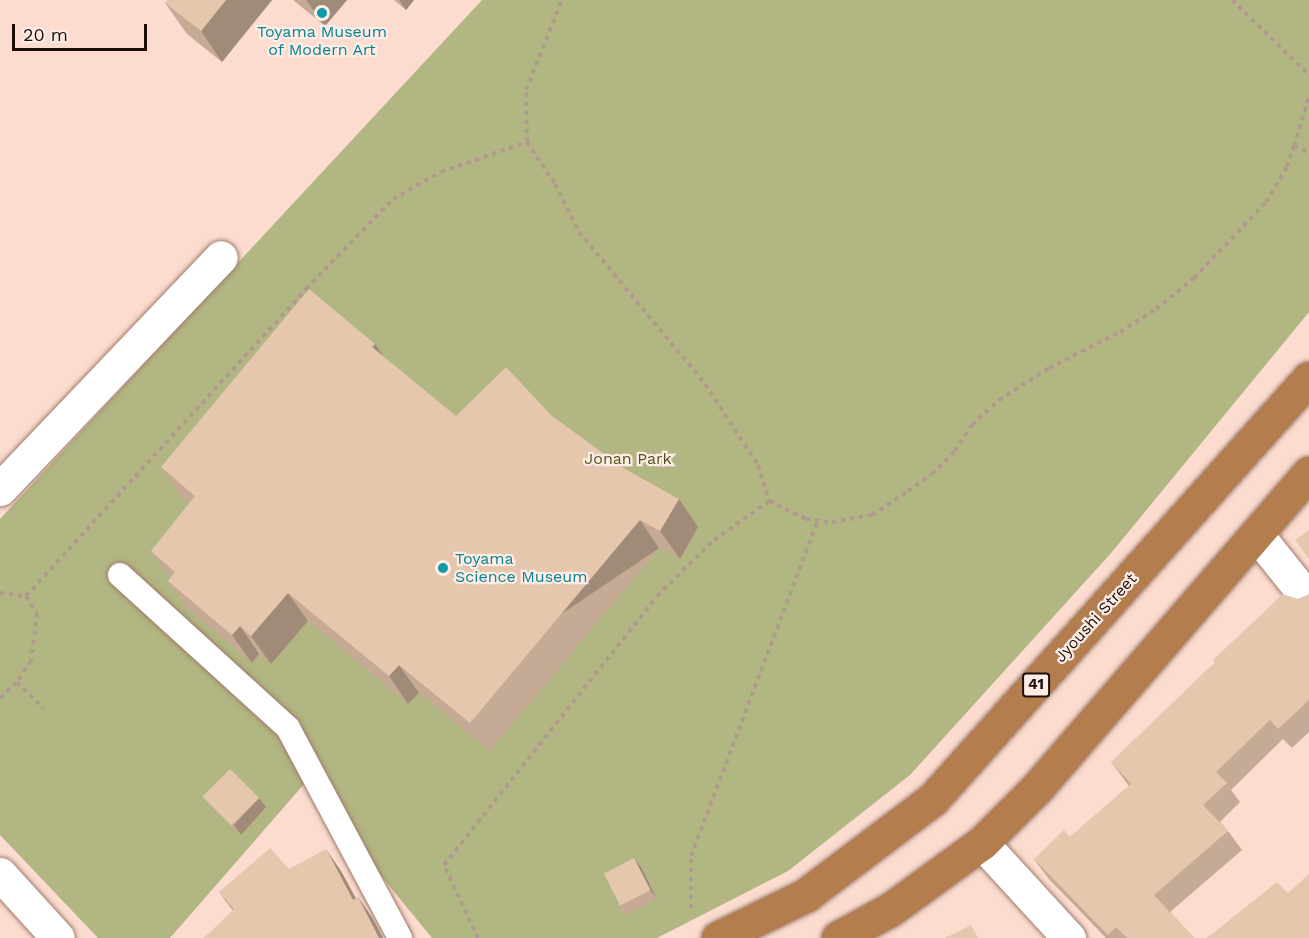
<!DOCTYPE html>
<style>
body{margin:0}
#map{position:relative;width:1309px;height:938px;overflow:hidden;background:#fbdccf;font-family:"Work Sans",sans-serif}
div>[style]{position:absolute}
.green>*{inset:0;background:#b2b682}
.path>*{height:4px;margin-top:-2px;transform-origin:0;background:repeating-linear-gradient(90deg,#b2998e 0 4.5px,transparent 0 9px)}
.roads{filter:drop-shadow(0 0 2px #9f7c6d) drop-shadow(0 0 2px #9f7c6d)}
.lane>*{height:24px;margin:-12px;padding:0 12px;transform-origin:12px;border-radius:12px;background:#fff}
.street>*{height:33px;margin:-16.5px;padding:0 16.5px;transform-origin:16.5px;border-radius:16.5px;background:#fff}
.highway>*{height:33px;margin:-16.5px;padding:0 16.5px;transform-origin:16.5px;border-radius:16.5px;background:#b37d4d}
.wall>*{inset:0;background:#c5ab95}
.shaded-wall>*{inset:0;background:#a08b79;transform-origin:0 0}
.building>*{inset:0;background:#e5c7ad;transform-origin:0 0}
.dots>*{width:16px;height:16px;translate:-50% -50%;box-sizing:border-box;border:3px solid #fdede6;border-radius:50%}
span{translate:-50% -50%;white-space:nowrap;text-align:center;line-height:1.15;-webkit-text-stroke:4.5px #fdede6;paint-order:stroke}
.shield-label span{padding:2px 4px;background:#fdede6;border:2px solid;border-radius:4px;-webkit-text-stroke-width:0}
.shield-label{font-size:15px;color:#1c0f09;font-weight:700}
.culture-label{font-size:16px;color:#0d838f}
.left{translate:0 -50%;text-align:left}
.park-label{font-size:16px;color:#50531a}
.street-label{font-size:16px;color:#1c0f09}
.scale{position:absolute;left:12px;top:24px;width:135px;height:27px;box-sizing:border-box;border:3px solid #1c0f09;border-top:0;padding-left:8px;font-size:18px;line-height:21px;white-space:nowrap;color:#1c0f09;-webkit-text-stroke:4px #fdede6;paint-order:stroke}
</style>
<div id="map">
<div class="green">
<div style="clip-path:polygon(482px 0,1309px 0,1309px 312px,1112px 552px,910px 775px,788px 871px,657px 938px,432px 938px,305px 783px,170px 938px,98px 938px,0 835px,0 519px)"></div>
</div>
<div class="path">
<div style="left:1232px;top:0;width:107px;rotate:44.2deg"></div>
<div style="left:527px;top:142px;width:50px;rotate:56.3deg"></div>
<div style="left:555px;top:184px;width:54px;rotate:63.4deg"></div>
<div style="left:579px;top:232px;width:197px;rotate:50.3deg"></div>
<div style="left:705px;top:384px;width:97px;rotate:56.8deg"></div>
<div style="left:758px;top:465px;width:38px;rotate:73deg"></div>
<div style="left:769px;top:501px;width:41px;rotate:25.9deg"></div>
<div style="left:806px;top:519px;width:26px;rotate:7deg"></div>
<div style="left:832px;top:522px;width:41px;rotate:-9.9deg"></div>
<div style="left:872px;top:515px;width:43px;rotate:-33.7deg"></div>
<div style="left:908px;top:491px;width:29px;rotate:-35deg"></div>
<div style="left:932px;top:474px;width:33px;rotate:-45deg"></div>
<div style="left:955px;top:451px;width:31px;rotate:-57deg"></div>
<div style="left:972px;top:425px;width:37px;rotate:-43deg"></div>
<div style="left:999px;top:400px;width:59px;rotate:-32.6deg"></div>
<div style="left:1049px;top:368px;width:80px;rotate:-26.9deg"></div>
<div style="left:1120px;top:332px;width:43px;rotate:-32.6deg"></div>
<div style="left:1156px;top:309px;width:49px;rotate:-39.2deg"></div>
<div style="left:1194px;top:278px;width:105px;rotate:-46.5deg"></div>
<div style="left:1266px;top:202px;width:41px;rotate:-59deg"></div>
<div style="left:1287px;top:167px;width:22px;rotate:-72deg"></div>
<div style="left:1294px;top:146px;width:17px;rotate:25deg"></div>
<div style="left:1294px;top:146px;width:51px;rotate:-73deg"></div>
<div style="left:0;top:593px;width:26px;rotate:7deg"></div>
<div style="left:26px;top:596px;width:20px;rotate:57deg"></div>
<div style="left:37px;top:613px;width:48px;rotate:97.1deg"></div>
<div style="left:31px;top:661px;width:25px;rotate:124deg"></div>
<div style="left:26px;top:596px;width:416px;rotate:-47.6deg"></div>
<div style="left:306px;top:289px;width:125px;rotate:-46deg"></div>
<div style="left:393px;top:199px;width:55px;rotate:-29.4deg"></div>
<div style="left:441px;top:172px;width:91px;rotate:-19.2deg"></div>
<div style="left:527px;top:142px;width:52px;rotate:-91.1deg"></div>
<div style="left:526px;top:90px;width:97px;rotate:-68.2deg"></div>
<div style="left:0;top:698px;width:23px;rotate:-43deg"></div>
<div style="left:17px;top:682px;width:37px;rotate:45deg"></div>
<div style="left:691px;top:908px;width:52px;rotate:-90deg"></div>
<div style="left:691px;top:856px;width:359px;rotate:-69.3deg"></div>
<div style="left:478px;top:938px;width:81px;rotate:-115deg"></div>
<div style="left:444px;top:865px;width:343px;rotate:-51.6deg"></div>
<div style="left:657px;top:596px;width:80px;rotate:-44.5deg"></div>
<div style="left:714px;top:540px;width:67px;rotate:-35.3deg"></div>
</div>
<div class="roads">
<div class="lane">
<div style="left:120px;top:575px;width:227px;rotate:42.3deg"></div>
<div style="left:288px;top:728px;width:238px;rotate:61.9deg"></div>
</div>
<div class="street">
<div style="left:0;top:489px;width:320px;rotate:-46.4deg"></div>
<div style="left:1257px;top:535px;width:83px;rotate:51.3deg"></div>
<div style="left:982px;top:843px;width:129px;rotate:47.5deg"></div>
<div style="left:0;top:874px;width:86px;rotate:47.8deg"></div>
</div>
<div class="highway">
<div style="left:718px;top:938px;width:98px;rotate:-26deg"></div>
<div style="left:806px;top:895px;width:159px;rotate:-37.1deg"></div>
<div style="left:933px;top:799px;width:564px;rotate:-48.23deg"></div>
<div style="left:838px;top:938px;width:60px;rotate:-28.7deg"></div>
<div style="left:891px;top:909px;width:112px;rotate:-36deg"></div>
<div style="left:982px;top:843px;width:78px;rotate:-45deg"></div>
<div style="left:1037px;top:788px;width:416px;rotate:-49.2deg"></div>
</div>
</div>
<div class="wall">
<div style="clip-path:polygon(168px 0,272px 0,222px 62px,187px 34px,165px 3px)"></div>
<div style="clip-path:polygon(293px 0,347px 0,325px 26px)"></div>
<div style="clip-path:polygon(394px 0,414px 0,406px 10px)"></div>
<div style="clip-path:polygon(375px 344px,384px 358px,456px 416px,552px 416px,625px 469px,679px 499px,698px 527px,680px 559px,659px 548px,490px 751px,419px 693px,408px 704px,308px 621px,271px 664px,259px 654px,252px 663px,188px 609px,168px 581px,170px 579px,151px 551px,190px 503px,180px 495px,161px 467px)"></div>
<div style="clip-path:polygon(1309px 593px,1309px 732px,1292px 748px,1283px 739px,1231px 790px,1240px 802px,1220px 822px,1228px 831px,1242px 850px,1170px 912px,1194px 938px,1106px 938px,1048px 878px,1034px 859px,1070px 837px,1129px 786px,1111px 762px,1298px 599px,1308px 595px)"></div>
<div style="clip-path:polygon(205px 799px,266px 807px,241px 835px,212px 808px)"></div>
<div style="clip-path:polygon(641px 867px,657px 899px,625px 915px,619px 905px)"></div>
<div style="clip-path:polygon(289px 869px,341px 871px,356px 898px,358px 897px,373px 919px,383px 938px,204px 938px,233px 911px,219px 892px)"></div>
</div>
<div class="shaded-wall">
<div style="clip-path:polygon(226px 0,272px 0,222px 62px,201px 31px)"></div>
<div style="clip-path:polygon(306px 0,347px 0,325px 26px)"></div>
<div style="clip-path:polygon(399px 0,414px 0,406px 10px)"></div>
<div style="clip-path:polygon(375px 344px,394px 372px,372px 347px)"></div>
<div style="clip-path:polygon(679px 499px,698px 527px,680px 559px,660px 531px)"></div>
<div style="left:640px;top:520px;width:34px;height:265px;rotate:56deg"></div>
<div style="clip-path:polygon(288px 593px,308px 621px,271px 664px,251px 636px)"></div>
<div style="clip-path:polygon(240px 626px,259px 654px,252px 663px,232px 635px)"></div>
<div style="clip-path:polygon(399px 665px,419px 693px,408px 704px,389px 676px)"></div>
<div style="clip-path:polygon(259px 798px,266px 807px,241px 835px,234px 825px)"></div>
<div style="clip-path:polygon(326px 849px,341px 871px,368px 922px,353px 900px)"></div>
<div style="clip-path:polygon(634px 858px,641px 867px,657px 899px,650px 890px)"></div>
<div style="clip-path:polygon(358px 897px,373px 919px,383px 938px,379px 938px)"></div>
</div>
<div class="building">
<div style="clip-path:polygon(168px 0,226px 0,201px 31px,165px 3px)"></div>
<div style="clip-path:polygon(309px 289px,375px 344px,372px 347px,456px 416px,506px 367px,552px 416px,625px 469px,679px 499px,660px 531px,640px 520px,470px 723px,399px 665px,389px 676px,288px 593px,251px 636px,240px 626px,232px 635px,168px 581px,175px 572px,151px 551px,195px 496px,161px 467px)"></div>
<div style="clip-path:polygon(1309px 530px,1309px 559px,1295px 540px)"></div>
<div style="clip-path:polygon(1309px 593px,1309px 700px,1278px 729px,1270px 720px,1216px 772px,1227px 783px,1203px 805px,1228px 831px,1154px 895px,1194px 938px,1127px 938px,1116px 927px,1108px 935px,1034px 859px,1064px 830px,1070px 837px,1131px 784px,1111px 762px,1215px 662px,1213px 660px,1283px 594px,1298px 599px,1308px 595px)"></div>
<div style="left:230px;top:769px;width:41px;height:39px;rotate:45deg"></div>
<div style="clip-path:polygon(270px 848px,289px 869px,326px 849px,353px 900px,358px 897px,379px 938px,204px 938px,234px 909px,219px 892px)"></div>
<div style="left:634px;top:858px;width:36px;height:34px;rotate:63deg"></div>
<div style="clip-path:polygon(1309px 874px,1309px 938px,1207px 938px,1277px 882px,1288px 893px)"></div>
<div style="clip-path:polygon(971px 925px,978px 938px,945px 938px)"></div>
</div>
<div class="dots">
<div style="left:322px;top:13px;background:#0f9aa8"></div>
<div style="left:443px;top:568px;background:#0f9aa8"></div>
</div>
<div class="shield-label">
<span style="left:1036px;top:685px">41</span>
</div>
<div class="culture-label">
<span style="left:322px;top:41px">Toyama Museum<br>of Modern Art</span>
<span class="left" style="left:455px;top:568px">Toyama<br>Science Museum</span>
</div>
<div class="park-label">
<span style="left:628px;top:459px">Jonan Park</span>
</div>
<div class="street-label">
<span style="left:1096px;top:618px;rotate:-48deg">Jyoushi Street</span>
</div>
<div class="scale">20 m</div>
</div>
